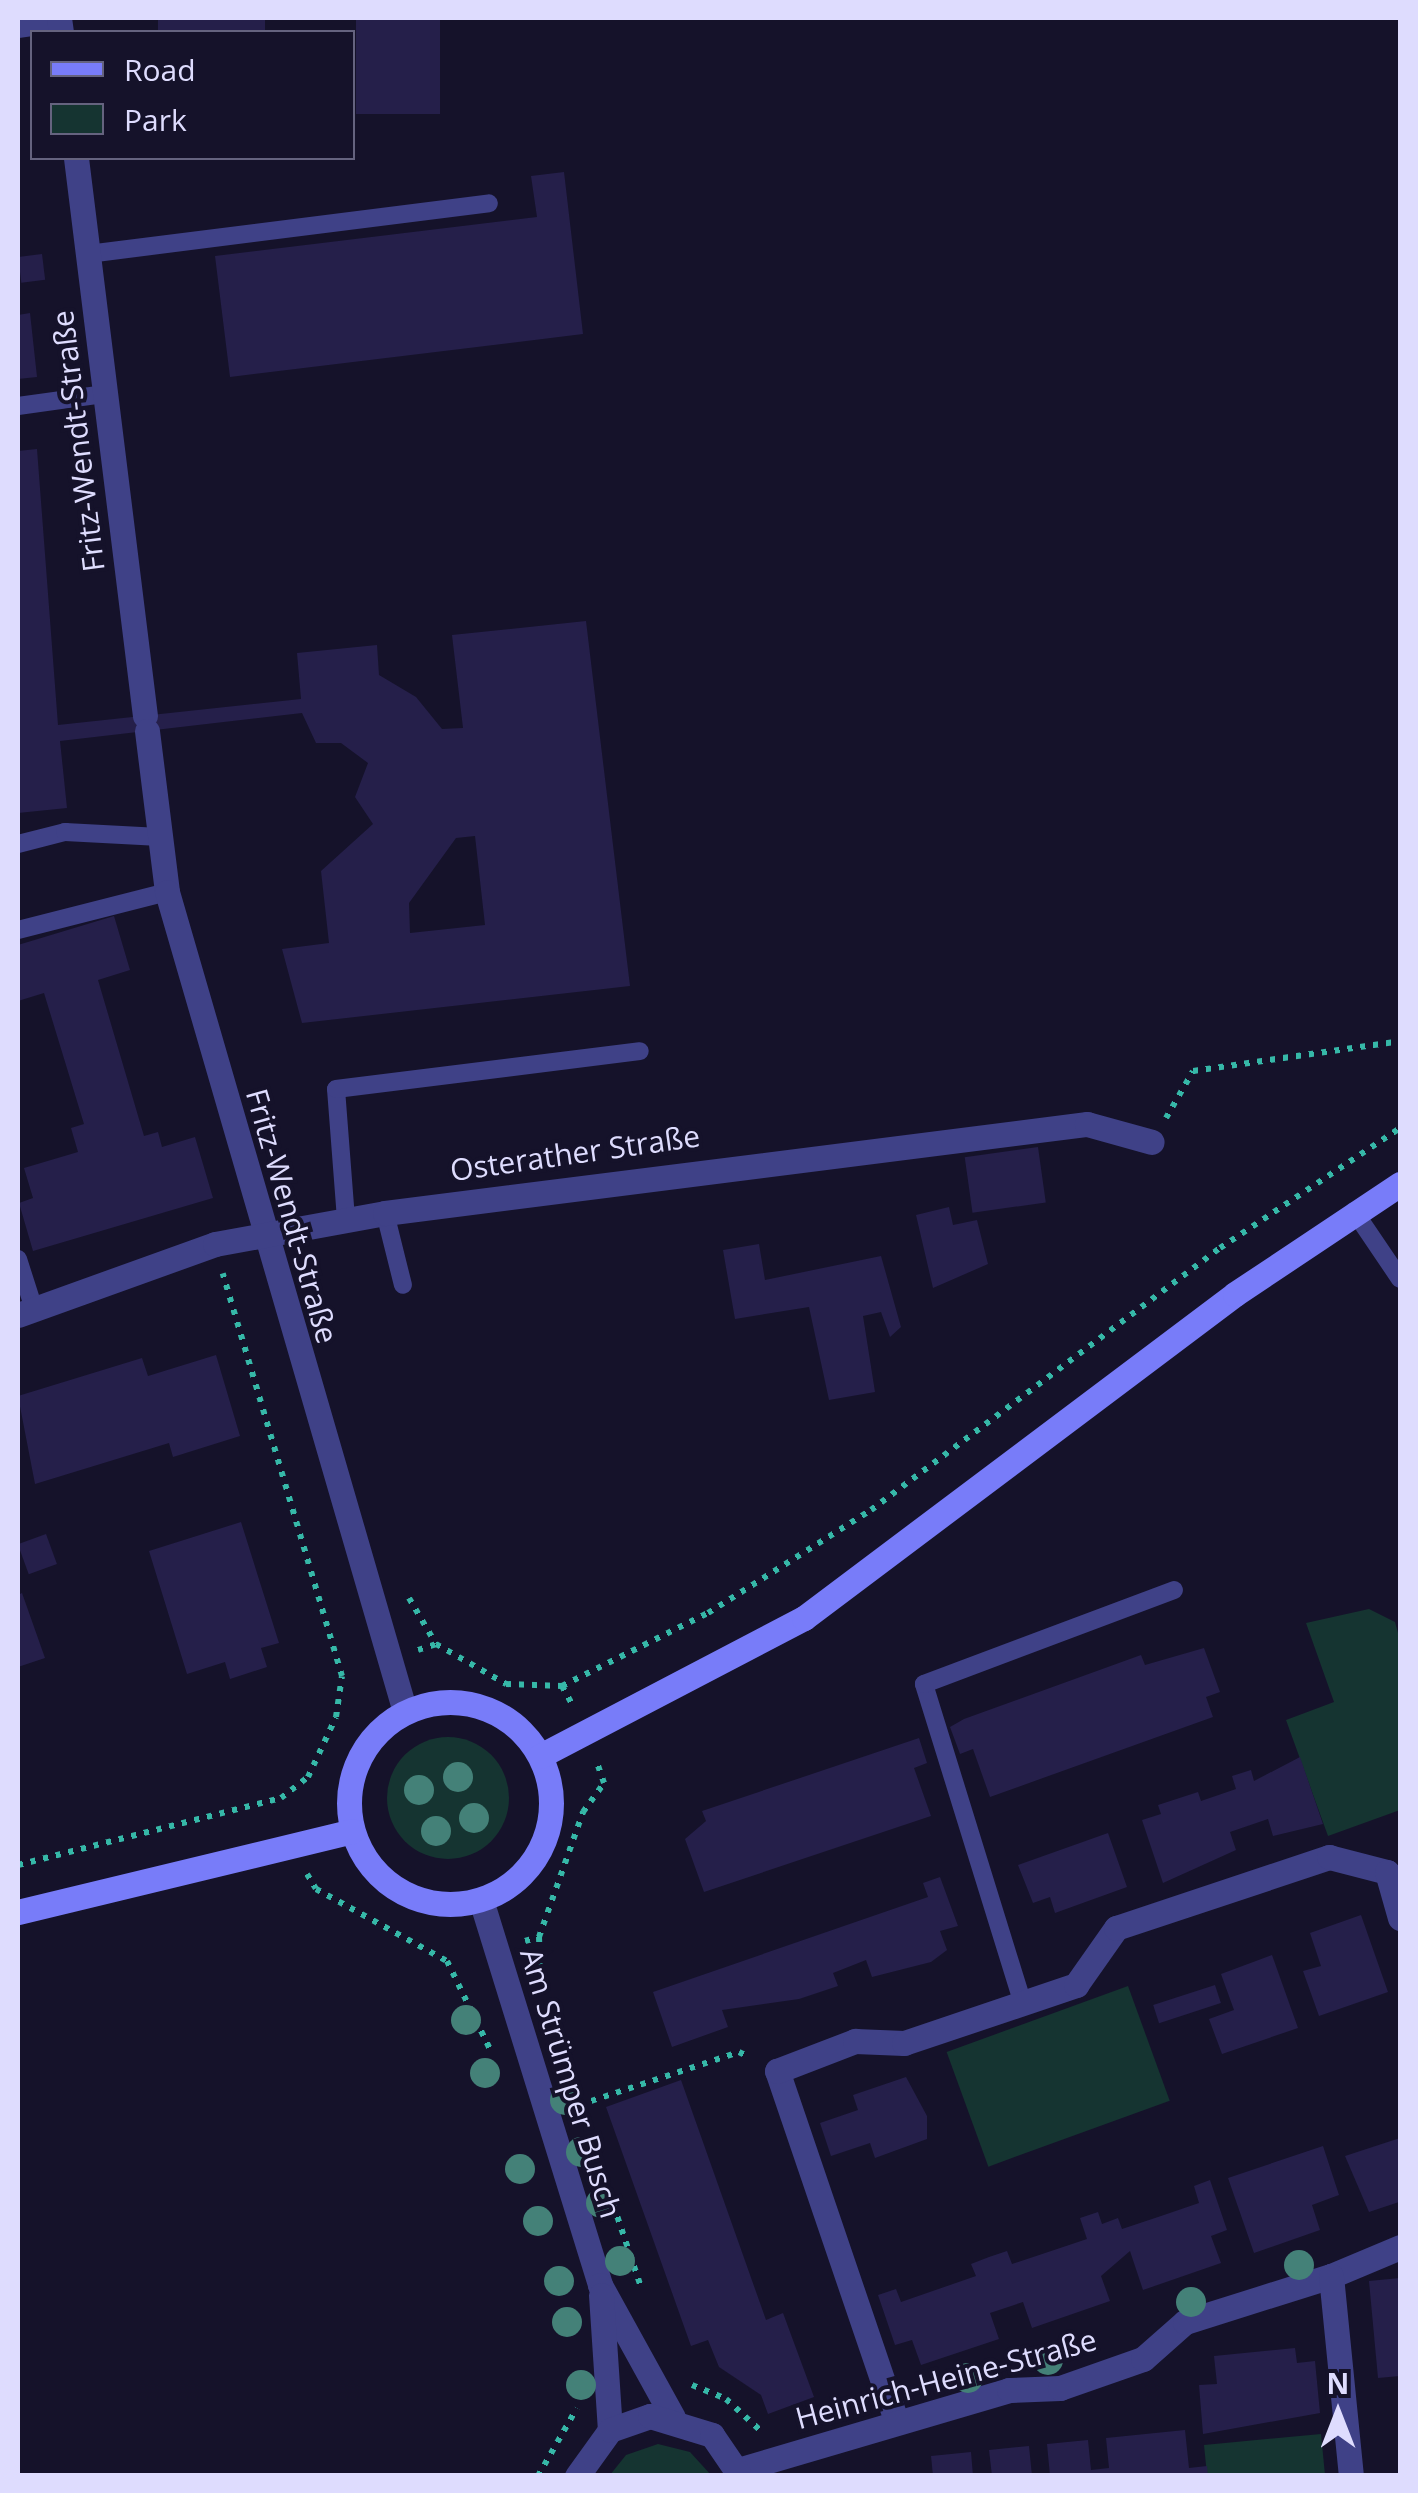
<!DOCTYPE html>
<meta charset="utf-8">
<style>
body{margin:0}
#map{position:relative;width:1418px;height:2493px;overflow:hidden;background:#15122a;font-family:"Open Sans",sans-serif}
div>[style]{position:absolute}
.green>*{inset:0;background:#153431;transform-origin:0 0}
.round{border-radius:50%}
.building>*{inset:0;background:#251f4a;transform-origin:0 0}
.path>*{height:6px;margin-top:-3px;transform-origin:0;background:repeating-linear-gradient(90deg,#36b8a8 0 5px,transparent 0 13px)}
.lane>*{height:18px;margin:-9px;padding:0 9px;transform-origin:9px;border-radius:9px;background:#3f4187}
.street>*{height:25px;margin:-12.5px;padding:0 12.5px;transform-origin:12.5px;border-radius:12.5px;background:#3f4187}
.secondary>*{height:25px;margin:-12.5px;padding:0 12.5px;transform-origin:12.5px;border-radius:12.5px;background:#787cf9}
.secondary>.ring{margin:-12.5px;padding:0;box-sizing:content-box;background:none;border:25px solid #787cf9;border-radius:50%}
.trees>*{width:30px;height:30px;margin:-15px;border-radius:50%;background:#448178}
span{translate:-50% -50%;white-space:nowrap;text-align:center;line-height:1.15;-webkit-text-stroke:8px #15122a;paint-order:stroke}
.street-label{font-size:30px;color:#dedcfe}
.frame{position:absolute;inset:0;border:20px solid #dedcfe;pointer-events:none}
.legend{position:absolute;left:30px;top:30px;width:325px;height:130px;box-sizing:border-box;background:#15122a;border:2px solid #65637f;margin:0;padding:12px 18px;list-style:none;font-size:30px;color:#dedcfe}
.legend li{display:flex;align-items:center;gap:20px;height:50px}
.legend b{width:50px;border:2px solid #65637f}
.north{position:absolute;left:1288px;top:2363px;width:100px;height:100px;-webkit-text-stroke:8px #15122a;paint-order:stroke;rotate:0deg;font-size:28px;font-weight:700;line-height:40px;text-align:center;color:#dedcfe}
.north::after{content:'';display:block;margin:auto;width:35px;height:45px;background:#dedcfe;clip-path:polygon(50% 0,100% 100%,50% 72%,0 100%)}
</style>
<div id="map">
<div class="green">
<div style="clip-path:polygon(1369px 1609px,1395px 1622px,1400px 1640px,1400px 1810px,1328px 1836px,1286px 1720px,1334px 1702px,1306px 1623px)"></div>
<div class="round" style="left:387px;top:1737px;width:122px;height:122px"></div>
<div style="left:1128px;top:1986px;width:122px;height:193px;rotate:70deg"></div>
<div style="clip-path:polygon(1321px 2434px,1325px 2475px,1207px 2475px,1204px 2445px)"></div>
<div style="clip-path:polygon(658px 2444px,690px 2452px,711px 2475px,610px 2475px,626px 2455px)"></div>
</div>
<div class="building">
<div style="left:158px;top:18px;width:107px;height:14px"></div>
<div style="left:356px;top:18px;width:84px;height:96px"></div>
<div style="clip-path:polygon(564px 172px,583px 334px,230px 377px,215px 256px,537px 217px,531px 176px)"></div>
<div style="left:42px;top:254px;width:26px;height:24px;rotate:83deg"></div>
<div style="clip-path:polygon(30px 313px,37px 377px,18px 379px,18px 315px)"></div>
<div style="clip-path:polygon(evenodd,37px 449px,58px 725px,301px 699px,297px 653px,377px 645px,379px 675px,416px 697px,442px 729px,463px 728px,452px 635px,586px 621px,630px 986px,302px 1023px,282px 949px,329px 943px,321px 871px,373px 824px,355px 797px,368px 763px,341px 743px,316px 743px,302px 713px,60px 741px,67px 808px,18px 813px,18px 451px,37px 449px,475px 836px,485px 925px,410px 933px,409px 903px,456px 838px,475px 836px)"></div>
<div style="clip-path:polygon(114px 916px,130px 970px,98px 980px,144px 1136px,158px 1132px,162px 1147px,195px 1137px,213px 1198px,33px 1251px,19px 1203px,33px 1198px,24px 1168px,78px 1152px,71px 1128px,84px 1124px,44px 993px,18px 1001px,18px 945px)"></div>
<div style="left:1038px;top:1147px;width:56px;height:74px;rotate:82deg"></div>
<div style="clip-path:polygon(949px 1207px,953px 1225px,977px 1220px,988px 1264px,933px 1288px,916px 1215px)"></div>
<div style="clip-path:polygon(759px 1244px,765px 1280px,881px 1256px,901px 1327px,890px 1337px,881px 1312px,863px 1316px,875px 1392px,829px 1400px,809px 1307px,735px 1319px,723px 1250px)"></div>
<div style="clip-path:polygon(216px 1355px,240px 1436px,173px 1457px,169px 1443px,35px 1484px,18px 1396px,142px 1358px,148px 1376px)"></div>
<div style="clip-path:polygon(241px 1522px,279px 1643px,261px 1648px,267px 1667px,230px 1679px,225px 1662px,187px 1674px,149px 1551px)"></div>
<div style="left:46px;top:1534px;width:32px;height:30px;rotate:70deg"></div>
<div style="clip-path:polygon(22px 1593px,45px 1658px,18px 1667px,18px 1595px)"></div>
<div style="clip-path:polygon(1204px 1648px,1220px 1692px,1206px 1697px,1213px 1717px,990px 1797px,973px 1749px,960px 1754px,950px 1727px,964px 1719px,1141px 1655px,1145px 1665px)"></div>
<div style="clip-path:polygon(919px 1738px,927px 1763px,914px 1768px,931px 1816px,704px 1892px,685px 1839px,706px 1821px,702px 1811px)"></div>
<div style="clip-path:polygon(1300px 1757px,1323px 1824px,1273px 1836px,1268px 1819px,1230px 1832px,1236px 1850px,1163px 1883px,1142px 1820px,1161px 1814px,1158px 1805px,1198px 1792px,1201px 1801px,1236px 1789px,1232px 1776px,1251px 1770px,1254px 1781px)"></div>
<div style="clip-path:polygon(1108px 1833px,1127px 1887px,1055px 1913px,1050px 1897px,1033px 1903px,1018px 1865px)"></div>
<div style="clip-path:polygon(940px 1877px,958px 1926px,940px 1931px,947px 1950px,931px 1962px,872px 1977px,866px 1960px,833px 1973px,838px 1986px,799px 1999px,722px 2010px,728px 2027px,672px 2047px,653px 1992px,928px 1897px,923px 1883px)"></div>
<div style="clip-path:polygon(1361px 1915px,1388px 1992px,1319px 2016px,1303px 1971px,1321px 1966px,1310px 1933px)"></div>
<div style="clip-path:polygon(1272px 1955px,1298px 2028px,1222px 2054px,1209px 2019px,1234px 2010px,1221px 1974px)"></div>
<div style="left:1215px;top:1985px;width:19px;height:65px;rotate:72deg"></div>
<div style="clip-path:polygon(906px 2077px,927px 2116px,927px 2139px,875px 2158px,870px 2143px,831px 2156px,820px 2123px,858px 2110px,853px 2095px)"></div>
<div style="clip-path:polygon(681px 2080px,766px 2320px,783px 2313px,814px 2397px,768px 2414px,761px 2395px,719px 2367px,708px 2340px,691px 2346px,606px 2107px)"></div>
<div style="clip-path:polygon(1400px 2138px,1399px 2202px,1369px 2212px,1345px 2156px)"></div>
<div style="clip-path:polygon(1323px 2146px,1339px 2195px,1312px 2205px,1320px 2230px,1254px 2253px,1228px 2178px)"></div>
<div style="clip-path:polygon(1210px 2180px,1227px 2230px,1211px 2236px,1221px 2263px,1143px 2290px,1130px 2251px,1101px 2276px,1110px 2301px,1032px 2328px,1023px 2302px,990px 2313px,999px 2339px,921px 2365px,912px 2340px,895px 2345px,878px 2295px,896px 2289px,901px 2302px,976px 2276px,971px 2264px,989px 2257px,1007px 2251px,1012px 2264px,1087px 2239px,1080px 2218px,1098px 2212px,1102px 2224px,1118px 2218px,1122px 2229px,1161px 2216px,1199px 2203px,1194px 2186px)"></div>
<div style="clip-path:polygon(1400px 2278px,1400px 2376px,1378px 2378px,1369px 2281px)"></div>
<div style="clip-path:polygon(1295px 2348px,1297px 2363px,1315px 2361px,1320px 2413px,1203px 2434px,1199px 2385px,1217px 2384px,1214px 2356px)"></div>
<div style="clip-path:polygon(1185px 2430px,1189px 2468px,1207px 2466px,1208px 2476px,1050px 2476px,1047px 2444px,1088px 2440px,1091px 2470px,1109px 2468px,1106px 2438px)"></div>
<div style="clip-path:polygon(1029px 2446px,1032px 2476px,992px 2476px,989px 2450px)"></div>
<div style="clip-path:polygon(971px 2452px,973px 2476px,933px 2476px,931px 2456px)"></div>
</div>
<div class="path">
<div style="left:1166px;top:1118px;width:54px;rotate:-60.1deg"></div>
<div style="left:1193px;top:1071px;width:209px;rotate:-8.2deg"></div>
<div style="left:409px;top:1598px;width:53px;rotate:59.6deg"></div>
<div style="left:418px;top:1650px;width:19px;rotate:-18deg"></div>
<div style="left:436px;top:1644px;width:81px;rotate:29.7deg"></div>
<div style="left:506px;top:1684px;width:56px;rotate:2deg"></div>
<div style="left:562px;top:1686px;width:25px;rotate:61deg"></div>
<div style="left:562px;top:1686px;width:163px;rotate:-26.6deg"></div>
<div style="left:708px;top:1613px;width:193px;rotate:-32.3deg"></div>
<div style="left:871px;top:1510px;width:436px;rotate:-36.9deg"></div>
<div style="left:1220px;top:1248px;width:216px;rotate:-33.7deg"></div>
<div style="left:18px;top:1865px;width:271px;rotate:-14.3deg"></div>
<div style="left:281px;top:1798px;width:34px;rotate:-38deg"></div>
<div style="left:308px;top:1777px;width:66px;rotate:-65deg"></div>
<div style="left:336px;top:1717px;width:41px;rotate:-81.7deg"></div>
<div style="left:342px;top:1676px;width:420px;rotate:-106.5deg"></div>
<div style="left:307px;top:1874px;width:17px;rotate:59deg"></div>
<div style="left:316px;top:1889px;width:149px;rotate:28.8deg"></div>
<div style="left:447px;top:1961px;width:98px;rotate:64deg"></div>
<div style="left:539px;top:1937px;width:37px;rotate:88deg"></div>
<div style="left:525px;top:1941px;width:15px;rotate:-16deg"></div>
<div style="left:539px;top:1937px;width:133px;rotate:-70.6deg"></div>
<div style="left:583px;top:1812px;width:36px;rotate:-54deg"></div>
<div style="left:604px;top:1783px;width:24px;rotate:-109deg"></div>
<div style="left:579px;top:2105px;width:169px;rotate:-18.3deg"></div>
<div style="left:739px;top:2052px;width:11px;rotate:27deg"></div>
<div style="left:605px;top:2180px;width:113px;rotate:71.4deg"></div>
<div style="left:692px;top:2385px;width:37px;rotate:22deg"></div>
<div style="left:726px;top:2399px;width:50px;rotate:42.6deg"></div>
<div style="left:538px;top:2476px;width:78px;rotate:-60.2deg"></div>
</div>
<div class="lane">
<div style="left:18px;top:29px;width:42px;rotate:-8.1deg"></div>
<div style="left:88px;top:254px;width:404px;rotate:-7.2deg"></div>
<div style="left:18px;top:406px;width:88px;rotate:-7.9deg"></div>
<div style="left:18px;top:844px;width:49px;rotate:-14.3deg"></div>
<div style="left:65px;top:832px;width:95px;rotate:3deg"></div>
<div style="left:18px;top:930px;width:154px;rotate:-14.3deg"></div>
<div style="left:1354px;top:1211px;width:82px;rotate:55.9deg"></div>
<div style="left:385px;top:1213px;width:74px;rotate:76deg"></div>
<div style="left:346px;top:1219px;width:130px;rotate:-94.4deg"></div>
<div style="left:336px;top:1089px;width:306px;rotate:-7.1deg"></div>
<div style="left:18px;top:1259px;width:52px;rotate:72.3deg"></div>
<div style="left:1023px;top:2004px;width:335px;rotate:-107.2deg"></div>
<div style="left:924px;top:1684px;width:267px;rotate:-20.6deg"></div>
</div>
<div class="street">
<div style="left:59px;top:18px;width:14px;rotate:82deg"></div>
<div style="left:76px;top:158px;width:562px;rotate:82.95deg"></div>
<div style="left:147px;top:731px;width:162px;rotate:82.9deg"></div>
<div style="left:167px;top:892px;width:854px;rotate:73.81deg"></div>
<div style="left:18px;top:1315px;width:209px;rotate:-19.8deg"></div>
<div style="left:215px;top:1244px;width:173px;rotate:-10.3deg"></div>
<div style="left:385px;top:1213px;width:708px;rotate:-7.23deg"></div>
<div style="left:1087px;top:1124px;width:67px;rotate:15.5deg"></div>
<div style="left:481px;top:1900px;width:403px;rotate:72.8deg"></div>
<div style="left:600px;top:2285px;width:151px;rotate:61.1deg"></div>
<div style="left:1331px;top:2276px;width:75px;rotate:-22.8deg"></div>
<div style="left:601px;top:2295px;width:135px;rotate:86.2deg"></div>
<div style="left:896px;top:2420px;width:369px;rotate:-108.8deg"></div>
<div style="left:777px;top:2071px;width:84px;rotate:-21deg"></div>
<div style="left:855px;top:2041px;width:49px;rotate:2.3deg"></div>
<div style="left:904px;top:2043px;width:182px;rotate:-18.6deg"></div>
<div style="left:1076px;top:1985px;width:70px;rotate:-54.9deg"></div>
<div style="left:1116px;top:1928px;width:225px;rotate:-18.4deg"></div>
<div style="left:1329px;top:1857px;width:60px;rotate:14.5deg"></div>
<div style="left:1387px;top:1872px;width:48px;rotate:74.2deg"></div>
<div style="left:738px;top:2470px;width:283px;rotate:-16.4deg"></div>
<div style="left:1009px;top:2390px;width:51px;rotate:-2.2deg"></div>
<div style="left:1060px;top:2388px;width:88px;rotate:-19.3deg"></div>
<div style="left:1143px;top:2359px;width:56px;rotate:-41.4deg"></div>
<div style="left:1185px;top:2322px;width:153px;rotate:-17.5deg"></div>
<div style="left:1331px;top:2276px;width:201px;rotate:84.3deg"></div>
<div style="left:577px;top:2476px;width:57px;rotate:-54.3deg"></div>
<div style="left:610px;top:2430px;width:42px;rotate:-19.3deg"></div>
<div style="left:650px;top:2416px;width:65px;rotate:17deg"></div>
<div style="left:712px;top:2435px;width:50px;rotate:55.7deg"></div>
</div>
<div class="secondary">
<div class="ring" style="left:349px;top:1702px;width:177px;height:177px"></div>
<div style="left:540px;top:1756px;width:298px;rotate:-27.6deg"></div>
<div style="left:804px;top:1618px;width:539px;rotate:-36.93deg"></div>
<div style="left:1235px;top:1294px;width:198px;rotate:-33.7deg"></div>
<div style="left:18px;top:1912px;width:344px;rotate:-13.6deg"></div>
</div>
<div class="trees">
<div style="left:458px;top:1777px"></div>
<div style="left:419px;top:1790px"></div>
<div style="left:474px;top:1818px"></div>
<div style="left:436px;top:1831px"></div>
<div style="left:466px;top:2020px"></div>
<div style="left:485px;top:2073px"></div>
<div style="left:565px;top:2100px"></div>
<div style="left:581px;top:2152px"></div>
<div style="left:520px;top:2169px"></div>
<div style="left:601px;top:2203px"></div>
<div style="left:538px;top:2221px"></div>
<div style="left:620px;top:2261px"></div>
<div style="left:1299px;top:2265px"></div>
<div style="left:559px;top:2281px"></div>
<div style="left:1191px;top:2302px"></div>
<div style="left:567px;top:2322px"></div>
<div style="left:1048px;top:2360px"></div>
<div style="left:968px;top:2378px"></div>
<div style="left:581px;top:2385px"></div>
</div>
<div class="street-label">
<span style="left:78px;top:441px;rotate:-97deg">Fritz-Wendt-Straße</span>
<span style="left:575px;top:1153px;rotate:-8deg">Osterather Straße</span>
<span style="left:292px;top:1216px;rotate:74deg">Fritz-Wendt-Straße</span>
<span style="left:571px;top:2083px;rotate:73deg">Am Strümper Busch</span>
<span style="left:946px;top:2379px;rotate:-15deg">Heinrich-Heine-Straße</span>
</div>
<div class="frame"></div>
<ul class="legend">
<li><b style="height:12px;background:#787cf9"></b>Road</li>
<li><b style="height:28px;background:#153431"></b>Park</li>
</ul>
<div class="north">N</div>
</div>
